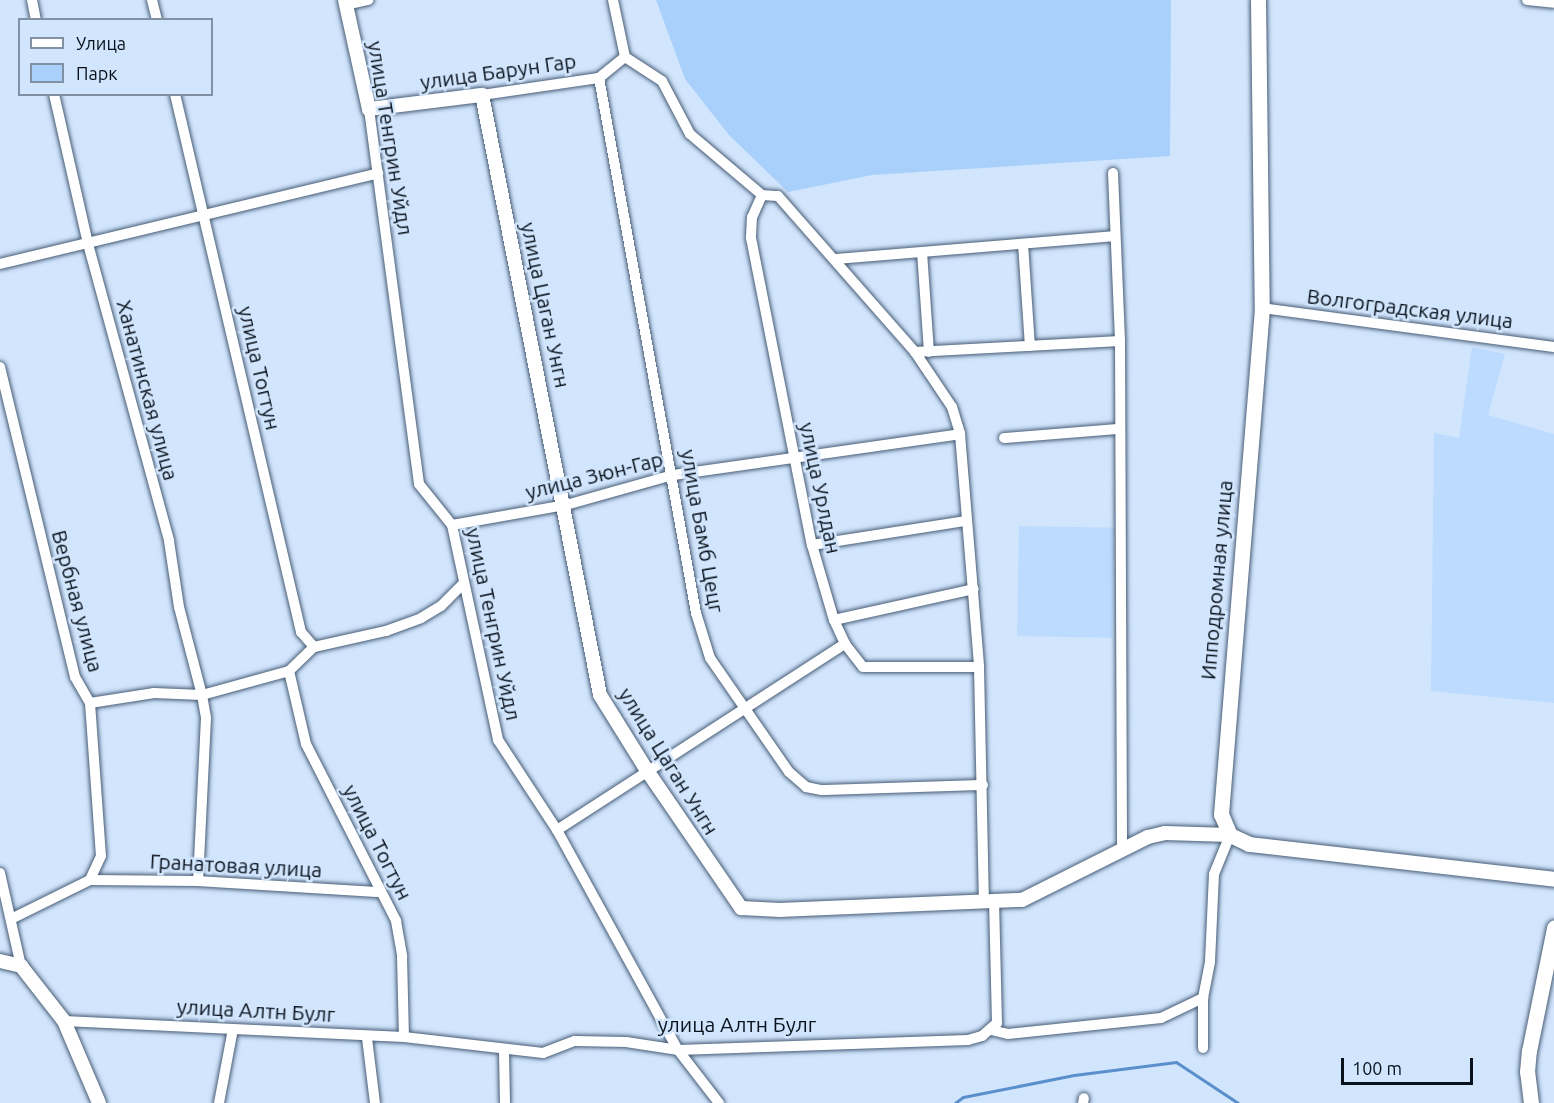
<!DOCTYPE html>
<meta charset="utf-8">
<style>
body{margin:0}
#map{position:relative;width:1554px;height:1103px;overflow:hidden;background:#d1e5fd;font-family:Ubuntu,sans-serif}
div>[style]{position:absolute}
.built>*{inset:0;background:#bcdbfe;transform-origin:0 0}
.green>*{inset:0;background:#a9cffb}
.stream>*{height:3px;margin:-1.5px;padding:0 1.5px;transform-origin:1.5px;border-radius:1.5px;background:#5a8fcc}
.roads{filter:drop-shadow(0 0 2px #475d76) drop-shadow(0 0 2px #475d76)}
.minor>*{height:10px;margin:-5px;padding:0 5px;transform-origin:5px;border-radius:5px;background:#fff}
.tertiary>*{height:14px;margin:-7px;padding:0 7px;transform-origin:7px;border-radius:7px;background:#fff}
.secondary>*{height:15px;margin:-7.5px;padding:0 7.5px;transform-origin:7.5px;border-radius:7.5px;background:#fff}
span{translate:-50% -50%;white-space:nowrap;text-align:center;line-height:1.15;-webkit-text-stroke:5px #d1e5fd;paint-order:stroke}
.street-label{font-size:21px;color:#09121c}
.legend{position:absolute;left:18px;top:18px;width:195px;height:78px;box-sizing:border-box;background:#d1e5fd;border:2px solid #8191a3;margin:0;padding:8px 10px;list-style:none;font-size:18px;color:#09121c}
.legend li{display:flex;align-items:center;gap:12px;height:30px}
.legend b{width:30px;border:2px solid #8191a3}
.scale{position:absolute;left:1341px;top:1058px;width:132px;height:27px;box-sizing:border-box;border:3px solid #09121c;border-top:0;padding-left:8px;font-size:18px;line-height:21px;white-space:nowrap;color:#09121c;-webkit-text-stroke:4px #d1e5fd;paint-order:stroke}
</style>
<div id="map">
<div class="built">
<div style="clip-path:polygon(1472px 347px,1505px 354px,1488px 415px,1554px 434px,1554px 703px,1431px 691px,1434px 433px,1459px 438px)"></div>
<div style="left:1019px;top:526px;width:95px;height:110px;rotate:1deg"></div>
</div>
<div class="green">
<div style="clip-path:polygon(656px 0,1171px 0,1170px 156px,872px 175px,788px 192px,729px 135px,685px 79px)"></div>
</div>
<div class="stream">
<div style="left:955px;top:1103px;width:10px;rotate:-37deg"></div>
<div style="left:963px;top:1097px;width:113px;rotate:-11.2deg"></div>
<div style="left:1074px;top:1075px;width:103px;rotate:-7.3deg"></div>
<div style="left:1176px;top:1062px;width:74px;rotate:33.5deg"></div>
</div>
<div class="roads">
<div class="minor">
<div style="left:32px;top:0;width:20px;rotate:79deg"></div>
<div style="left:152px;top:0;width:21px;rotate:76deg"></div>
<div style="left:613px;top:0;width:58px;rotate:78.1deg"></div>
<div style="left:1527px;top:0;width:27px;rotate:6deg"></div>
<div style="left:346px;top:5px;width:23px;rotate:-13deg"></div>
<div style="left:625px;top:57px;width:44px;rotate:33deg"></div>
<div style="left:662px;top:81px;width:60px;rotate:62.2deg"></div>
<div style="left:690px;top:134px;width:94px;rotate:40.3deg"></div>
<div style="left:762px;top:195px;width:16px;rotate:4deg"></div>
<div style="left:778px;top:196px;width:208px;rotate:48.7deg"></div>
<div style="left:915px;top:352px;width:66px;rotate:56.1deg"></div>
<div style="left:952px;top:407px;width:28px;rotate:73deg"></div>
<div style="left:960px;top:434px;width:234px;rotate:85.3deg"></div>
<div style="left:979px;top:667px;width:233px;rotate:88.8deg"></div>
<div style="left:599px;top:78px;width:544px;rotate:79.72deg"></div>
<div style="left:696px;top:613px;width:47px;rotate:72.7deg"></div>
<div style="left:710px;top:658px;width:139px;rotate:55.3deg"></div>
<div style="left:789px;top:772px;width:23px;rotate:41deg"></div>
<div style="left:806px;top:787px;width:16px;rotate:11deg"></div>
<div style="left:822px;top:790px;width:161px;rotate:-1.8deg"></div>
<div style="left:54px;top:94px;width:154px;rotate:77.2deg"></div>
<div style="left:88px;top:244px;width:308px;rotate:74.7deg"></div>
<div style="left:169px;top:541px;width:67px;rotate:81.4deg"></div>
<div style="left:179px;top:607px;width:91px;rotate:75.4deg"></div>
<div style="left:202px;top:695px;width:23px;rotate:80deg"></div>
<div style="left:206px;top:718px;width:163px;rotate:92.8deg"></div>
<div style="left:175px;top:94px;width:553px;rotate:76.82deg"></div>
<div style="left:301px;top:632px;width:20px;rotate:49deg"></div>
<div style="left:482px;top:95px;width:118px;rotate:-8.3deg"></div>
<div style="left:599px;top:78px;width:33px;rotate:-39deg"></div>
<div style="left:369px;top:109px;width:378px;rotate:82.4deg"></div>
<div style="left:419px;top:484px;width:53px;rotate:51.2deg"></div>
<div style="left:452px;top:525px;width:220px;rotate:77.9deg"></div>
<div style="left:498px;top:740px;width:108px;rotate:56.8deg"></div>
<div style="left:557px;top:830px;width:251px;rotate:61.2deg"></div>
<div style="left:678px;top:1050px;width:67px;rotate:52.3deg"></div>
<div style="left:1113px;top:173px;width:168px;rotate:87.6deg"></div>
<div style="left:1120px;top:341px;width:507px;rotate:89.77deg"></div>
<div style="left:762px;top:195px;width:24px;rotate:114deg"></div>
<div style="left:752px;top:217px;width:21px;rotate:93deg"></div>
<div style="left:751px;top:238px;width:313px;rotate:78.8deg"></div>
<div style="left:812px;top:545px;width:78px;rotate:73.7deg"></div>
<div style="left:834px;top:620px;width:26px;rotate:65deg"></div>
<div style="left:845px;top:644px;width:29px;rotate:52deg"></div>
<div style="left:863px;top:667px;width:116px"></div>
<div style="left:1023px;top:244px;width:102px;rotate:86.1deg"></div>
<div style="left:922px;top:252px;width:100px;rotate:86deg"></div>
<div style="left:835px;top:259px;width:280px;rotate:-4.7deg"></div>
<div style="left:0;top:264px;width:389px;rotate:-13.5deg"></div>
<div style="left:1262px;top:308px;width:295px;rotate:7.6deg"></div>
<div style="left:915px;top:352px;width:205px;rotate:-3.1deg"></div>
<div style="left:0;top:367px;width:319px;rotate:76.4deg"></div>
<div style="left:75px;top:677px;width:30px;rotate:60deg"></div>
<div style="left:90px;top:703px;width:153px;rotate:85.9deg"></div>
<div style="left:101px;top:856px;width:26px;rotate:115deg"></div>
<div style="left:1004px;top:438px;width:115px;rotate:-4.5deg"></div>
<div style="left:452px;top:525px;width:116px;rotate:-10deg"></div>
<div style="left:566px;top:505px;width:111px;rotate:-15.7deg"></div>
<div style="left:673px;top:475px;width:290px;rotate:-8.1deg"></div>
<div style="left:812px;top:545px;width:156px;rotate:-8.9deg"></div>
<div style="left:834px;top:620px;width:143px;rotate:-12.5deg"></div>
<div style="left:289px;top:671px;width:75px;rotate:76.9deg"></div>
<div style="left:306px;top:744px;width:199px;rotate:63deg"></div>
<div style="left:396px;top:921px;width:36px;rotate:80deg"></div>
<div style="left:402px;top:956px;width:81px;rotate:88.6deg"></div>
<div style="left:90px;top:703px;width:65px;rotate:-8.9deg"></div>
<div style="left:154px;top:693px;width:48px;rotate:2.4deg"></div>
<div style="left:202px;top:695px;width:90px;rotate:-15.4deg"></div>
<div style="left:289px;top:671px;width:35px;rotate:-44deg"></div>
<div style="left:314px;top:647px;width:74px;rotate:-12.5deg"></div>
<div style="left:386px;top:631px;width:37px;rotate:-20deg"></div>
<div style="left:421px;top:618px;width:23px;rotate:-31deg"></div>
<div style="left:441px;top:606px;width:31px;rotate:-45deg"></div>
<div style="left:557px;top:830px;width:343px;rotate:-32.9deg"></div>
<div style="left:0;top:873px;width:95px;rotate:77.3deg"></div>
<div style="left:11px;top:919px;width:88px;rotate:-26.3deg"></div>
<div style="left:90px;top:880px;width:108px;rotate:0.5deg"></div>
<div style="left:198px;top:881px;width:182px;rotate:3.5deg"></div>
<div style="left:1203px;top:998px;width:50px;rotate:90deg"></div>
<div style="left:64px;top:1021px;width:340px;rotate:2.7deg"></div>
<div style="left:404px;top:1037px;width:140px;rotate:6.6deg"></div>
<div style="left:543px;top:1053px;width:34px;rotate:-21deg"></div>
<div style="left:575px;top:1041px;width:51px;rotate:1.1deg"></div>
<div style="left:626px;top:1042px;width:53px;rotate:8.7deg"></div>
<div style="left:678px;top:1050px;width:290px;rotate:-2deg"></div>
<div style="left:968px;top:1040px;width:15px;rotate:-16deg"></div>
<div style="left:982px;top:1036px;width:20px;rotate:-41deg"></div>
<div style="left:997px;top:1023px;width:123px;rotate:-91.4deg"></div>
<div style="left:991px;top:1030px;width:17px;rotate:13deg"></div>
<div style="left:1008px;top:1034px;width:154px;rotate:-6deg"></div>
<div style="left:1161px;top:1018px;width:47px;rotate:-25.5deg"></div>
<div style="left:1203px;top:998px;width:37px;rotate:-79deg"></div>
<div style="left:1210px;top:962px;width:88px;rotate:-87.4deg"></div>
<div style="left:1214px;top:874px;width:42px;rotate:-67.7deg"></div>
<div style="left:367px;top:1038px;width:65px;rotate:83deg"></div>
<div style="left:504px;top:1051px;width:52px;rotate:88.9deg"></div>
<div style="left:219px;top:1103px;width:75px;rotate:-79.3deg"></div>
<div style="left:1083px;top:1103px;width:5px;rotate:-79deg"></div>
</div>
<div class="tertiary">
<div style="left:345px;top:0;width:112px;rotate:77.6deg"></div>
<div style="left:369px;top:109px;width:114px;rotate:-7.1deg"></div>
<div style="left:482px;top:95px;width:611px;rotate:78.87deg"></div>
<div style="left:600px;top:695px;width:91px;rotate:58.1deg"></div>
<div style="left:648px;top:772px;width:165px;rotate:55.6deg"></div>
<div style="left:741px;top:908px;width:39px;rotate:3deg"></div>
<div style="left:780px;top:910px;width:242px;rotate:-2.4deg"></div>
<div style="left:1022px;top:900px;width:141px;rotate:-26.6deg"></div>
<div style="left:1148px;top:837px;width:17px;rotate:-13deg"></div>
<div style="left:1165px;top:833px;width:65px;rotate:1.8deg"></div>
<div style="left:0;top:961px;width:22px;rotate:13deg"></div>
<div style="left:21px;top:966px;width:70px;rotate:52deg"></div>
<div style="left:64px;top:1021px;width:89px;rotate:66.9deg"></div>
</div>
<div class="secondary">
<div style="left:1258px;top:0;width:308px;rotate:89.3deg"></div>
<div style="left:1262px;top:308px;width:508px;rotate:94.63deg"></div>
<div style="left:1221px;top:814px;width:23px;rotate:67deg"></div>
<div style="left:1230px;top:835px;width:21px;rotate:25deg"></div>
<div style="left:1249px;top:844px;width:307px;rotate:6.5deg"></div>
<div style="left:1531px;top:1103px;width:31px;rotate:-97deg"></div>
<div style="left:1527px;top:1072px;width:21px;rotate:-85deg"></div>
<div style="left:1529px;top:1051px;width:126px;rotate:-78.5deg"></div>
</div>
</div>
<div class="street-label">
<span style="left:498px;top:71px;rotate:-8deg">улица Барун Гар</span>
<span style="left:391px;top:138px;rotate:81deg">улица Тенгрин Уйдл</span>
<span style="left:546px;top:305px;rotate:78deg">улица Цаган Унгн</span>
<span style="left:1410px;top:308px;rotate:7deg">Волгоградская улица</span>
<span style="left:260px;top:368px;rotate:77deg">улица Тогтун</span>
<span style="left:148px;top:390px;rotate:75deg">Ханатинская улица</span>
<span style="left:594px;top:475px;rotate:-14deg">улица Зюн-Гар</span>
<span style="left:821px;top:488px;rotate:78deg">улица Урлдан</span>
<span style="left:703px;top:531px;rotate:80deg">улица Бамб Цецг</span>
<span style="left:1216px;top:580px;rotate:-85deg">Ипподромная улица</span>
<span style="left:78px;top:601px;rotate:75deg">Вербная улица</span>
<span style="left:494px;top:624px;rotate:78deg">улица Тенгрин Уйдл</span>
<span style="left:669px;top:761px;rotate:58deg">улица Цаган Унгн</span>
<span style="left:378px;top:842px;rotate:63deg">улица Тогтун</span>
<span style="left:236px;top:865px;rotate:3deg">Гранатовая улица</span>
<span style="left:256px;top:1010px;rotate:3deg">улица Алтн Булг</span>
<span style="left:737px;top:1024px">улица Алтн Булг</span>
</div>
<ul class="legend">
<li><b style="height:8px;background:#fff"></b>Улица</li>
<li><b style="height:16px;background:#a9cffb"></b>Парк</li>
</ul>
<div class="scale">100 m</div>
</div>
